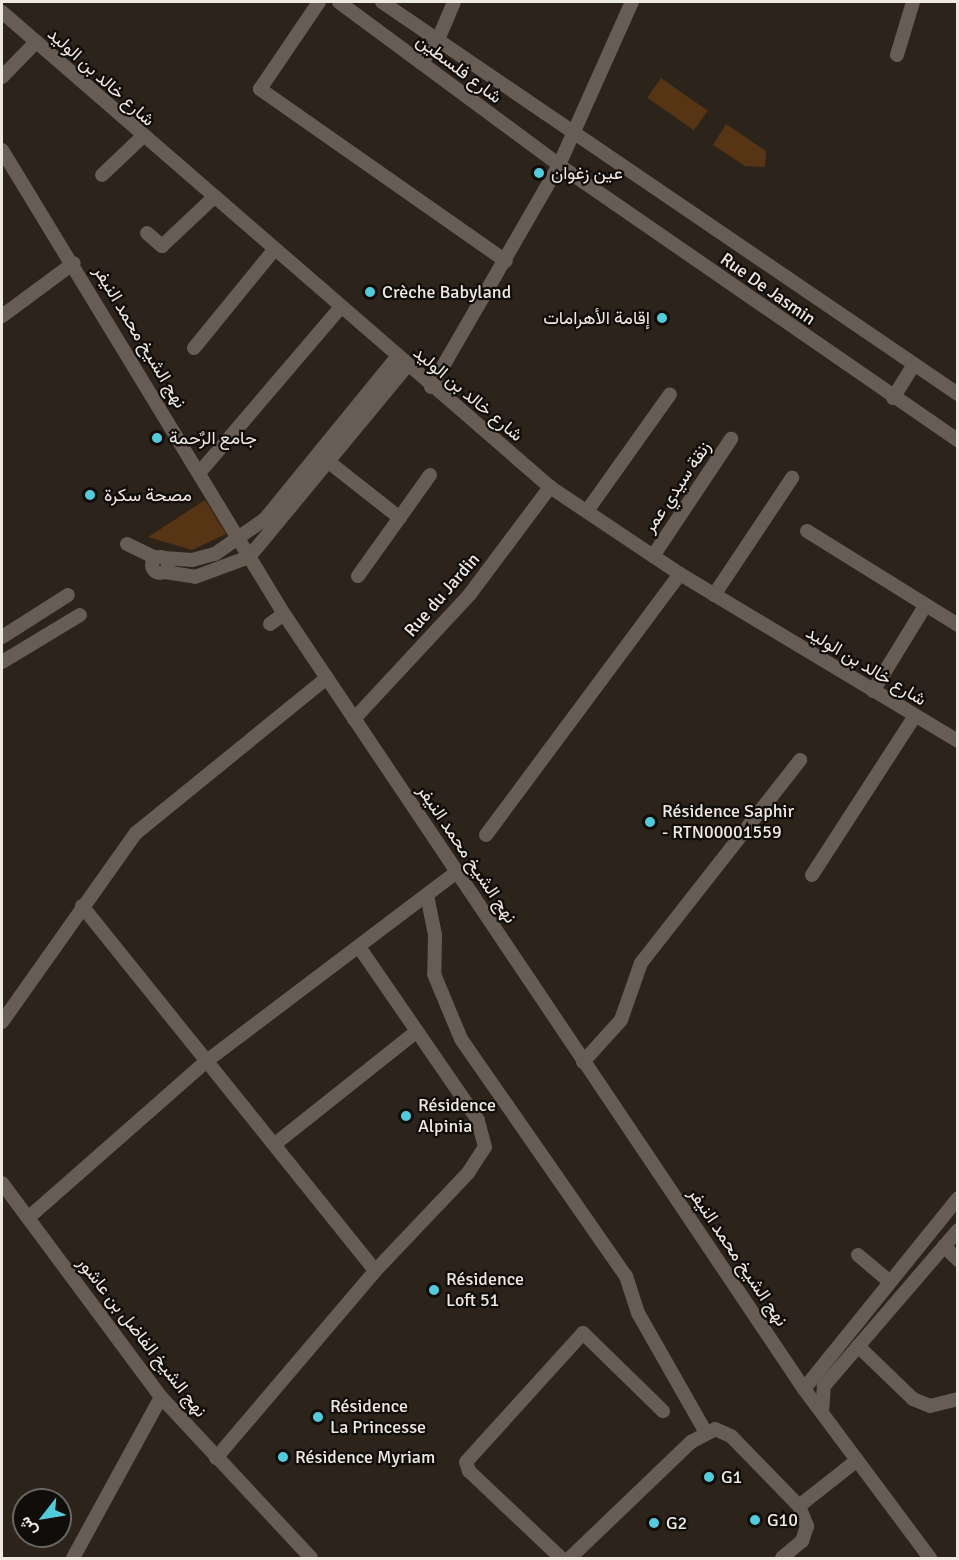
<!DOCTYPE html>
<meta charset="utf-8">
<style>
body{margin:0}
#map{position:relative;width:959px;height:1560px;overflow:hidden;background:#2c231b;font-family:Signika,Vazirmatn,sans-serif}
div>[style]{position:absolute}
.green>*{inset:0;background:#563414;transform-origin:0 0}
.minor>*{height:14px;margin:-7px;padding:0 7px;transform-origin:7px;border-radius:7px;background:#685d54}
.minor>.ring{margin:-7px;padding:0;box-sizing:content-box;background:none;border:14px solid #685d54;border-radius:50%}
.dots>*{width:16px;height:16px;translate:-50% -50%;box-sizing:border-box;border:3px solid #110d0a;border-radius:50%}
span{translate:-50% -50%;white-space:nowrap;text-align:center;line-height:1.15;-webkit-text-stroke:4.5px #110d0a;paint-order:stroke}
.street-label{font-size:18px;color:#eee8e2}
.poi-label{font-size:18px;color:#eee8e2}
.left{translate:0 -50%;text-align:left}
.right{translate:-100% -50%;text-align:right}
.frame{position:absolute;inset:0;border:3px solid #eee8e2;pointer-events:none}
.north{position:absolute;left:12px;top:1488px;width:60px;height:60px;box-sizing:border-box;background:#110d0a;border:2px solid #696560;border-radius:50%;rotate:239deg;font-size:16px;font-weight:700;line-height:24px;text-align:center;color:#eee8e2}
.north::after{content:'';display:block;margin:auto;width:21px;height:27px;background:#53cbda;clip-path:polygon(50% 0,100% 100%,50% 72%,0 100%)}
</style>
<div id="map">
<div class="green">
<div style="left:661px;top:78px;width:57px;height:24px;rotate:35deg"></div>
<div style="clip-path:polygon(726px 124px,766px 151px,765px 167px,745px 166px,713px 145px)"></div>
<div style="clip-path:polygon(205px 500px,226px 534px,192px 550px,148px 537px)"></div>
</div>
<div class="minor">
<div style="left:319px;top:2px;width:105px;rotate:124.1deg"></div>
<div style="left:260px;top:89px;width:300px;rotate:35deg"></div>
<div style="left:339px;top:2px;width:274px;rotate:36.5deg"></div>
<div style="left:559px;top:165px;width:485px;rotate:34.6deg"></div>
<div style="left:382px;top:2px;width:697px;rotate:34.24deg"></div>
<div style="left:2px;top:12px;width:725px;rotate:40.92deg"></div>
<div style="left:550px;top:487px;width:156px;rotate:33.8deg"></div>
<div style="left:680px;top:574px;width:324px;rotate:31deg"></div>
<div style="left:897px;top:55px;width:55px;rotate:-73.2deg"></div>
<div style="left:421px;top:63px;width:26px;rotate:-53deg"></div>
<div style="left:437px;top:42px;width:43px;rotate:-67deg"></div>
<div style="left:2px;top:77px;width:49px;rotate:-45.8deg"></div>
<div style="left:2px;top:150px;width:543px;rotate:58.71deg"></div>
<div style="left:284px;top:614px;width:933px;rotate:56.14deg"></div>
<div style="left:804px;top:1389px;width:211px;rotate:53.3deg"></div>
<div style="left:102px;top:175px;width:54px;rotate:-43.5deg"></div>
<div style="left:147px;top:233px;width:20px;rotate:41deg"></div>
<div style="left:162px;top:246px;width:69px;rotate:-43.2deg"></div>
<div style="left:2px;top:316px;width:89px;rotate:-36.4deg"></div>
<div style="left:194px;top:348px;width:125px;rotate:-50.8deg"></div>
<div style="left:431px;top:387px;width:256px;rotate:-60deg"></div>
<div style="left:559px;top:165px;width:179px;rotate:-65.9deg"></div>
<div style="left:893px;top:398px;width:39px;rotate:-58deg"></div>
<div style="left:330px;top:463px;width:89px;rotate:38.2deg"></div>
<div style="left:200px;top:472px;width:216px;rotate:-49.5deg"></div>
<div style="left:587px;top:511px;width:143px;rotate:-54.6deg"></div>
<div style="left:807px;top:531px;width:178px;rotate:31.9deg"></div>
<div style="left:127px;top:544px;width:32px;rotate:26deg"></div>
<div style="left:653px;top:556px;width:141px;rotate:-56.3deg"></div>
<div class="ring" style="left:152px;top:557px;width:2px;height:2px"></div>
<div style="left:164px;top:558px;width:28px;rotate:4deg"></div>
<div style="left:192px;top:560px;width:24px;rotate:-15deg"></div>
<div style="left:215px;top:554px;width:61px;rotate:-35deg"></div>
<div style="left:265px;top:519px;width:209px;rotate:-50.8deg"></div>
<div style="left:165px;top:572px;width:30px;rotate:9deg"></div>
<div style="left:195px;top:577px;width:58px;rotate:-20.3deg"></div>
<div style="left:249px;top:557px;width:248px;rotate:-50.4deg"></div>
<div style="left:358px;top:576px;width:124px;rotate:-54.5deg"></div>
<div style="left:714px;top:595px;width:141px;rotate:-56.3deg"></div>
<div style="left:270px;top:624px;width:17px;rotate:-36deg"></div>
<div style="left:2px;top:637px;width:78px;rotate:-32.5deg"></div>
<div style="left:2px;top:662px;width:91px;rotate:-31.1deg"></div>
<div style="left:873px;top:691px;width:100px;rotate:-58.5deg"></div>
<div style="left:354px;top:719px;width:171px;rotate:-47.1deg"></div>
<div style="left:470px;top:594px;width:134px;rotate:-53.2deg"></div>
<div style="left:486px;top:835px;width:325px;rotate:-53.4deg"></div>
<div style="left:812px;top:875px;width:189px;rotate:-57.1deg"></div>
<div style="left:427px;top:895px;width:41px;rotate:78.7deg"></div>
<div style="left:435px;top:935px;width:39px;rotate:91deg"></div>
<div style="left:434px;top:974px;width:70px;rotate:67.4deg"></div>
<div style="left:461px;top:1039px;width:289px;rotate:55.2deg"></div>
<div style="left:626px;top:1276px;width:39px;rotate:72deg"></div>
<div style="left:638px;top:1313px;width:136px;rotate:60.4deg"></div>
<div style="left:82px;top:906px;width:468px;rotate:51.2deg"></div>
<div style="left:2px;top:1022px;width:232px;rotate:-54.7deg"></div>
<div style="left:136px;top:833px;width:246px;rotate:-39.1deg"></div>
<div style="left:583px;top:1062px;width:57px;rotate:-47.9deg"></div>
<div style="left:621px;top:1020px;width:60px;rotate:-70.7deg"></div>
<div style="left:641px;top:963px;width:258px;rotate:-51.9deg"></div>
<div style="left:275px;top:1144px;width:180px;rotate:-38.5deg"></div>
<div style="left:2px;top:1183px;width:267px;rotate:53.4deg"></div>
<div style="left:161px;top:1397px;width:220px;rotate:47deg"></div>
<div style="left:28px;top:1218px;width:240px;rotate:-41.3deg"></div>
<div style="left:208px;top:1060px;width:312px;rotate:-37.1deg"></div>
<div style="left:944px;top:1246px;width:20px;rotate:45deg"></div>
<div style="left:858px;top:1255px;width:39px;rotate:40deg"></div>
<div style="left:858px;top:1346px;width:76px;rotate:43.9deg"></div>
<div style="left:913px;top:1399px;width:18px;rotate:22deg"></div>
<div style="left:930px;top:1406px;width:29px;rotate:-14deg"></div>
<div style="left:804px;top:1389px;width:245px;rotate:-51.1deg"></div>
<div style="left:822px;top:1413px;width:27px;rotate:-86deg"></div>
<div style="left:824px;top:1386px;width:206px;rotate:-49.3deg"></div>
<div style="left:216px;top:1458px;width:245px;rotate:-49.6deg"></div>
<div style="left:375px;top:1271px;width:135px;rotate:-46.5deg"></div>
<div style="left:468px;top:1173px;width:31px;rotate:-57deg"></div>
<div style="left:485px;top:1147px;width:28px;rotate:-105deg"></div>
<div style="left:478px;top:1120px;width:210px;rotate:-124.5deg"></div>
<div style="left:799px;top:1506px;width:71px;rotate:-38.2deg"></div>
<div style="left:73px;top:1558px;width:183px;rotate:-61.3deg"></div>
<div style="left:561px;top:1558px;width:127px;rotate:-136.6deg"></div>
<div style="left:469px;top:1471px;width:9px;rotate:-108deg"></div>
<div style="left:466px;top:1462px;width:174px;rotate:-47.8deg"></div>
<div style="left:583px;top:1333px;width:112px;rotate:44.3deg"></div>
<div style="left:570px;top:1558px;width:168px;rotate:-43.8deg"></div>
<div style="left:691px;top:1442px;width:27px;rotate:-28deg"></div>
<div style="left:715px;top:1429px;width:17px;rotate:24deg"></div>
<div style="left:731px;top:1436px;width:98px;rotate:45.8deg"></div>
<div style="left:799px;top:1506px;width:22px;rotate:68deg"></div>
<div style="left:807px;top:1526px;width:16px;rotate:108deg"></div>
<div style="left:802px;top:1541px;width:26px;rotate:140deg"></div>
</div>
<div class="dots">
<div style="left:539px;top:173px;background:#53cbda"></div>
<div style="left:370px;top:292px;background:#53cbda"></div>
<div style="left:662px;top:318px;background:#53cbda"></div>
<div style="left:157px;top:438px;background:#53cbda"></div>
<div style="left:90px;top:495px;background:#53cbda"></div>
<div style="left:650px;top:822px;background:#53cbda"></div>
<div style="left:406px;top:1116px;background:#53cbda"></div>
<div style="left:434px;top:1290px;background:#53cbda"></div>
<div style="left:318px;top:1417px;background:#53cbda"></div>
<div style="left:283px;top:1457px;background:#53cbda"></div>
<div style="left:709px;top:1477px;background:#53cbda"></div>
<div style="left:755px;top:1520px;background:#53cbda"></div>
<div style="left:654px;top:1523px;background:#53cbda"></div>
</div>
<div class="street-label">
<span style="left:459px;top:69px;rotate:37deg">شارع فلسطين</span>
<span style="left:101px;top:77px;rotate:42deg">شارع خالد بن الوليد</span>
<span style="left:768px;top:289px;rotate:35deg">Rue De Jasmin</span>
<span style="left:140px;top:337px;rotate:59deg">نهج الشيخ محمد النيفر</span>
<span style="left:468px;top:394px;rotate:40deg">شارع خالد بن الوليد</span>
<span style="left:677px;top:487px;rotate:-56deg">زنقة سيدي عمر</span>
<span style="left:442px;top:595px;rotate:-49deg">Rue du Jardin</span>
<span style="left:866px;top:666px;rotate:31deg">شارع خالد بن الوليد</span>
<span style="left:467px;top:854px;rotate:56deg">نهج الشيخ محمد النيفر</span>
<span style="left:738px;top:1257px;rotate:56deg">نهج الشيخ محمد النيفر</span>
<span style="left:142px;top:1337px;rotate:52deg">نهج الشيخ الفاضل بن عاشور</span>
</div>
<div class="poi-label">
<span class="left" style="left:551px;top:173px">عين زغوان</span>
<span class="left" style="left:382px;top:292px">Crèche Babyland</span>
<span class="right" style="left:650px;top:318px">إقامة الأهرامات</span>
<span class="left" style="left:169px;top:438px">جامع الرٌحمة</span>
<span class="left" style="left:104px;top:495px">مصحة سكرة</span>
<span class="left" style="left:662px;top:822px">Résidence Saphir<br>- RTN00001559</span>
<span class="left" style="left:418px;top:1116px">Résidence<br>Alpinia</span>
<span class="left" style="left:446px;top:1290px">Résidence<br>Loft 51</span>
<span class="left" style="left:330px;top:1417px">Résidence<br>La Princesse</span>
<span class="left" style="left:295px;top:1457px">Résidence Myriam</span>
<span class="left" style="left:721px;top:1477px">G1</span>
<span class="left" style="left:767px;top:1520px">G10</span>
<span class="left" style="left:666px;top:1523px">G2</span>
</div>
<div class="frame"></div>
<div class="north">ش</div>
</div>
